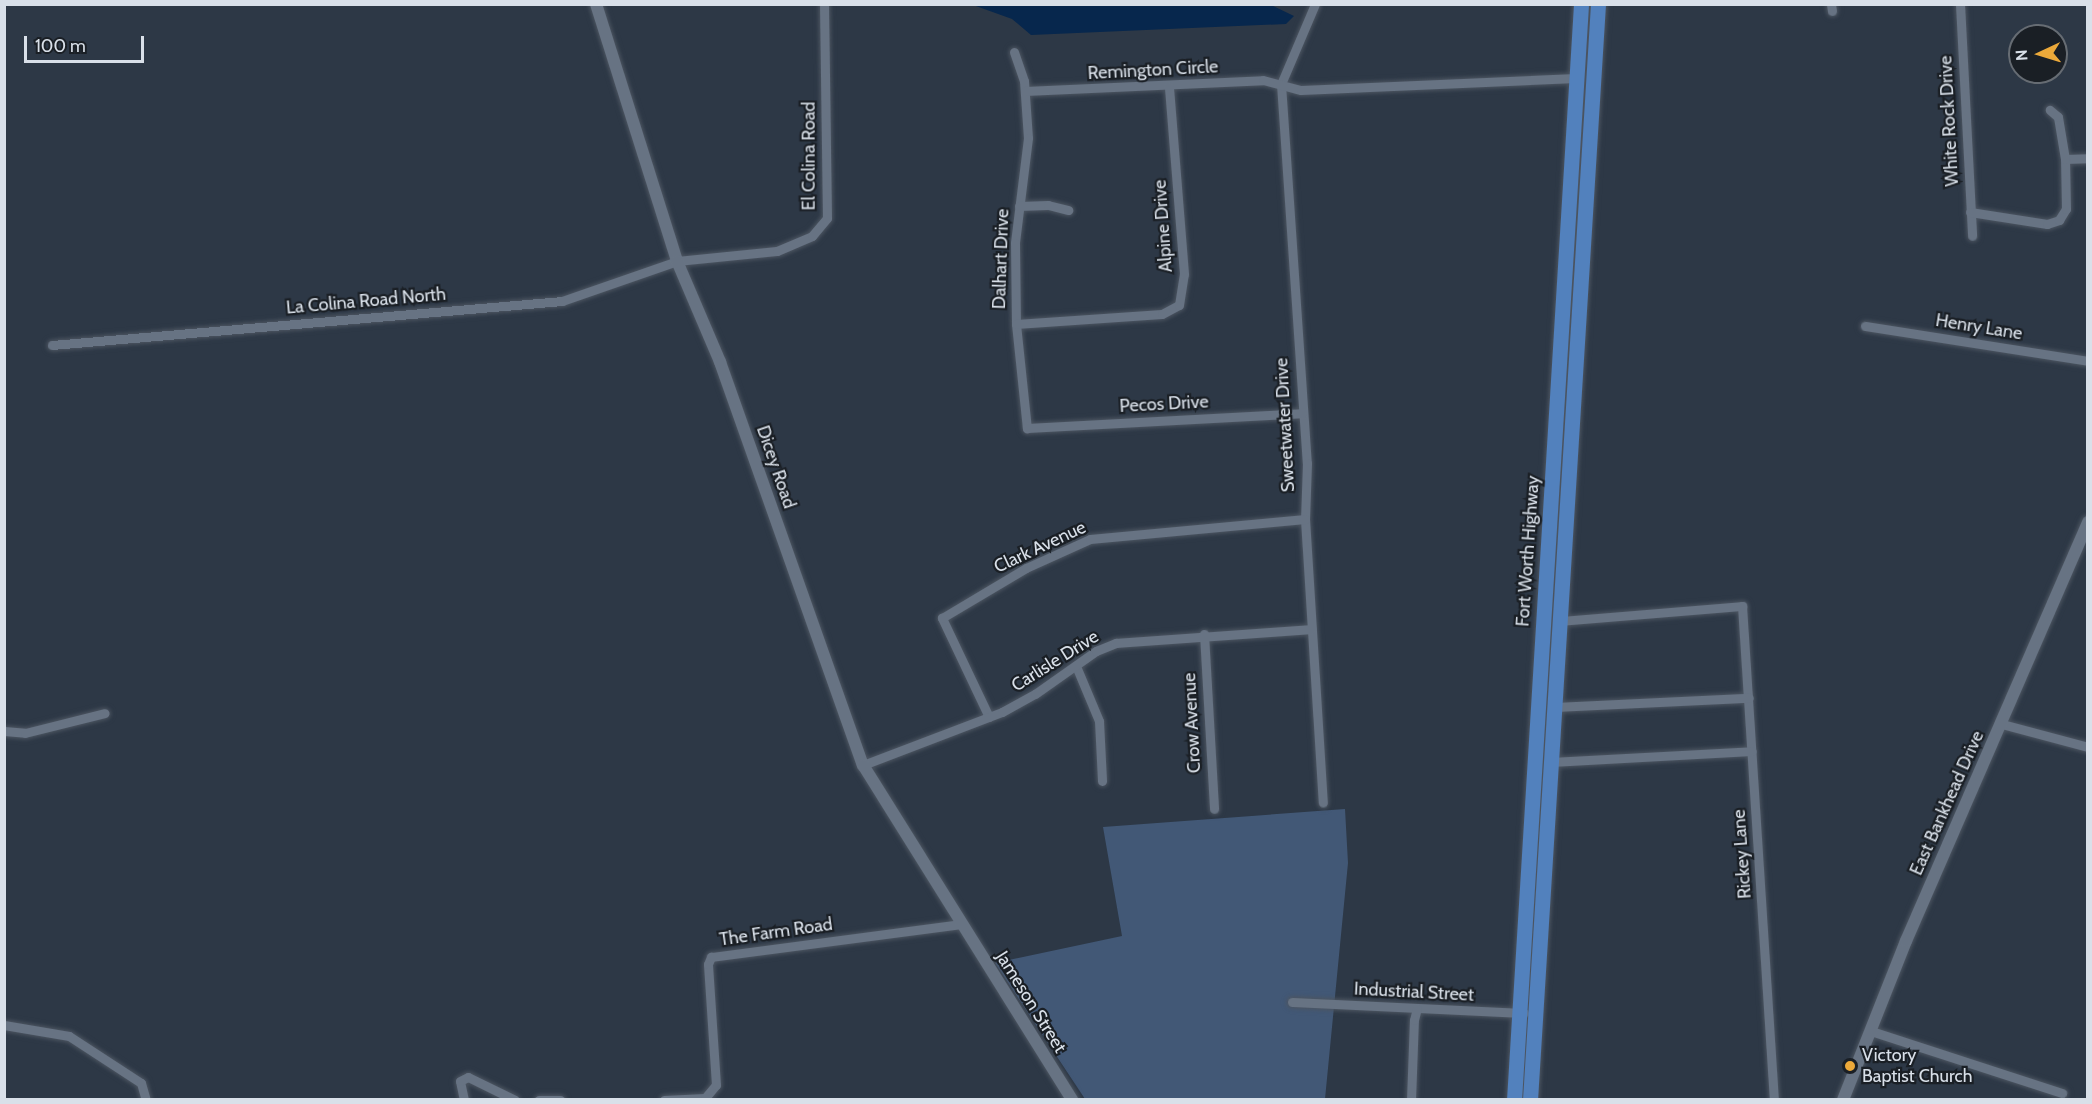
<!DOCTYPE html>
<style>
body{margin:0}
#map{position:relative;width:2092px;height:1104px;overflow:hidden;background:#2d3846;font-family:Cabin,sans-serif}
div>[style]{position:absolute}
.green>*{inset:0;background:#425876}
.water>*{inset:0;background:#07274d}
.roads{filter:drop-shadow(0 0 2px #4c5561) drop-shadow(0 0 2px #4c5561)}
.minor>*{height:9px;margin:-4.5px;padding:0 4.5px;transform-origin:4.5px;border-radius:4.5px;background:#677383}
.tertiary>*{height:12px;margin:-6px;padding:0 6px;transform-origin:6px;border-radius:6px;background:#677383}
.primary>*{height:15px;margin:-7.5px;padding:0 7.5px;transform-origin:7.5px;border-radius:7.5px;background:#5281bd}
.dots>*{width:16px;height:16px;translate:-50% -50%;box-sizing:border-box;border:3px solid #1a1f25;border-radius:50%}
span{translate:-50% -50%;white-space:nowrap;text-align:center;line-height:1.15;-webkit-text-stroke:4.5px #1a1f25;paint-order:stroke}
.street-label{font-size:18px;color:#d9e0e9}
.poi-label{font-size:18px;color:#d9e0e9}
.left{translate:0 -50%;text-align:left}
.frame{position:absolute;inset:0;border:6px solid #d9e0e9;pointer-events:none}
.north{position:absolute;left:2008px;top:24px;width:60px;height:60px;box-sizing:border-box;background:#1a1f25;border:2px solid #666c73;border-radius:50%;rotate:266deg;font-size:16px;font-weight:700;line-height:24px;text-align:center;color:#d9e0e9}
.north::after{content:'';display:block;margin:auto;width:21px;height:27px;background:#eca93a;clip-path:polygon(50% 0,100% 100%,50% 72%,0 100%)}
.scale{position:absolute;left:24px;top:36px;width:120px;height:27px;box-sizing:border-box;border:3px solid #d9e0e9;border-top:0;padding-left:8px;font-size:18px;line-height:21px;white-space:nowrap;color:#d9e0e9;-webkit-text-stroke:4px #1a1f25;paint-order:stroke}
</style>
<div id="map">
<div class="green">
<div style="clip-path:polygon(1345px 809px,1348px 863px,1325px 1099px,1085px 1099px,995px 963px,1122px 936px,1103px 827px)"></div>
</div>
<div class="water">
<div style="clip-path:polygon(1269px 4px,1294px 16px,1286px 24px,1031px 35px,1012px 19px,973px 5px)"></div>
</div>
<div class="roads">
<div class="minor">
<div style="left:1315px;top:4px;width:87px;rotate:113deg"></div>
<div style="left:1281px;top:84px;width:380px;rotate:86.1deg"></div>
<div style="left:1307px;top:463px;width:56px;rotate:92deg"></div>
<div style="left:1305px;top:519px;width:284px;rotate:86.4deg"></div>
<div style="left:1831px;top:4px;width:7px;rotate:82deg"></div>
<div style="left:1960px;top:4px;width:232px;rotate:87deg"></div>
<div style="left:1014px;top:52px;width:31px;rotate:71deg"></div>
<div style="left:1024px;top:81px;width:57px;rotate:86deg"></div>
<div style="left:1028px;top:138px;width:106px;rotate:97.1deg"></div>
<div style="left:1015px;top:243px;width:81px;rotate:89.3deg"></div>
<div style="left:1016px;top:324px;width:105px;rotate:84deg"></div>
<div style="left:1027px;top:428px;width:275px;rotate:-3.1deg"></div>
<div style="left:1025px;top:91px;width:238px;rotate:-2.6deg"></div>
<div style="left:1263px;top:80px;width:39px;rotate:15deg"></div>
<div style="left:1301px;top:90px;width:275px;rotate:-2.5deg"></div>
<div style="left:2065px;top:159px;width:23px;rotate:-2deg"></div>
<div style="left:1019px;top:206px;width:29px;rotate:-2deg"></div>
<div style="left:1048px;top:205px;width:21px;rotate:14deg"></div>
<div style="left:1970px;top:212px;width:78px;rotate:8.9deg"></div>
<div style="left:2047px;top:224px;width:13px;rotate:-18deg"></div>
<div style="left:2059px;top:220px;width:13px;rotate:-58deg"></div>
<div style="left:2066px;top:209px;width:50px;rotate:-91.1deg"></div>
<div style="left:2065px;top:159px;width:43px;rotate:-99.5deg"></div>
<div style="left:2058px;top:117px;width:11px;rotate:-139deg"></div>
<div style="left:1016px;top:324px;width:146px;rotate:-3.9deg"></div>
<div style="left:1162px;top:314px;width:19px;rotate:-28deg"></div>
<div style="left:1179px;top:305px;width:31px;rotate:-81deg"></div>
<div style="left:1184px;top:274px;width:188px;rotate:-94.6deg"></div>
<div style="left:1865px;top:326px;width:226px;rotate:8.9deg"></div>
<div style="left:52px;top:345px;width:512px;rotate:-4.93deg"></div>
<div style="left:562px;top:301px;width:122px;rotate:-19.2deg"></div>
<div style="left:677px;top:261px;width:100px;rotate:-5.7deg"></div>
<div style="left:777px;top:251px;width:38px;rotate:-23deg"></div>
<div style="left:812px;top:236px;width:23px;rotate:-50deg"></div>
<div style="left:827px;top:218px;width:214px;rotate:-90.8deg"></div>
<div style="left:1560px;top:621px;width:183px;rotate:-4.7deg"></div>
<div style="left:1742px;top:606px;width:495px;rotate:86.3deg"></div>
<div style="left:1204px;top:634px;width:175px;rotate:86.7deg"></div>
<div style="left:1076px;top:666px;width:60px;rotate:67.3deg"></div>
<div style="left:1099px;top:721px;width:60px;rotate:87.1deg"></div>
<div style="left:1555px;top:707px;width:194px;rotate:-2.7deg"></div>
<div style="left:989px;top:717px;width:110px;rotate:-115.4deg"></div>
<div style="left:942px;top:618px;width:98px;rotate:-30.8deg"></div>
<div style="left:1026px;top:568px;width:70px;rotate:-24.4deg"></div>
<div style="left:1090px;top:539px;width:216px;rotate:-5.3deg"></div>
<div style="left:2002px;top:724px;width:89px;rotate:15deg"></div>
<div style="left:4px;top:731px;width:21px;rotate:5deg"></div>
<div style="left:25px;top:733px;width:82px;rotate:-14deg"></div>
<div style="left:1551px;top:762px;width:201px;rotate:-3.1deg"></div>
<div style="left:863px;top:765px;width:149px;rotate:-20.9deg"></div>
<div style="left:1002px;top:712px;width:38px;rotate:-29deg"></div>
<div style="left:1035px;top:694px;width:75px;rotate:-35.2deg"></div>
<div style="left:1096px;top:651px;width:22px;rotate:-22deg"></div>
<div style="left:1116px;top:643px;width:196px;rotate:-4.1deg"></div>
<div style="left:1292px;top:1002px;width:232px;rotate:2.7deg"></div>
<div style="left:4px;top:1025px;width:66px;rotate:9.6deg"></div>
<div style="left:69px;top:1036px;width:86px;rotate:33.1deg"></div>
<div style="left:141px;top:1083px;width:18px;rotate:74deg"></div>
<div style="left:1871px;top:1031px;width:201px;rotate:18deg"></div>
<div style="left:464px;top:1100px;width:19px;rotate:-102deg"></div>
<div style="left:460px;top:1081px;width:9px;rotate:-27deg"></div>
<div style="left:468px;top:1077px;width:52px;rotate:26.1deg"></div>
<div style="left:539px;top:1100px;width:21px"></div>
<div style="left:664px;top:1100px;width:41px;rotate:-2.8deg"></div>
<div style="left:705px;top:1098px;width:17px;rotate:-50deg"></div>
<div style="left:716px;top:1085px;width:121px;rotate:-93.8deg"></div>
<div style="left:708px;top:964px;width:8px;rotate:-67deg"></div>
<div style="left:711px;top:957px;width:252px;rotate:-7.5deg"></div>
<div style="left:1411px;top:1100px;width:80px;rotate:-87.9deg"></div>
<div style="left:1414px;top:1020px;width:12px;rotate:-76deg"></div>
</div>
<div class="tertiary">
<div style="left:596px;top:4px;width:269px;rotate:72.5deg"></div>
<div style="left:677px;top:261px;width:110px;rotate:66.9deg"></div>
<div style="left:720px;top:362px;width:428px;rotate:70.5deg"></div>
<div style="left:863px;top:765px;width:395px;rotate:58deg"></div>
<div style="left:1843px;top:1100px;width:171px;rotate:-68.4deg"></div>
<div style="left:1906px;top:941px;width:457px;rotate:-66.5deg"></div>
</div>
<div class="primary">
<div style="left:1514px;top:1100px;width:1098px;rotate:-86.5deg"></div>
<div style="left:1530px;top:1100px;width:1098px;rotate:-86.45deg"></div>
</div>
</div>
<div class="dots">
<div style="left:1850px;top:1066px;background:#eca93a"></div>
</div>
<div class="street-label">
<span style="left:1153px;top:70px;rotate:-3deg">Remington Circle</span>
<span style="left:1949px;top:121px;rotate:-93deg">White Rock Drive</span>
<span style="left:809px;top:156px;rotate:-90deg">El Colina Road</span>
<span style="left:1163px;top:226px;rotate:-94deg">Alpine Drive</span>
<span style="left:1001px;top:259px;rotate:-88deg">Dalhart Drive</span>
<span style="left:366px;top:301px;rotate:-5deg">La Colina Road North</span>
<span style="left:1979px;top:327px;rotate:9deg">Henry Lane</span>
<span style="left:1164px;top:404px;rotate:-3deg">Pecos Drive</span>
<span style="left:1285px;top:425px;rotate:-93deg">Sweetwater Drive</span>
<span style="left:776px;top:467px;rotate:71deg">Dicey Road</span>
<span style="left:1040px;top:547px;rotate:-25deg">Clark Avenue</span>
<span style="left:1528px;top:551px;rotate:-86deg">Fort Worth Highway</span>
<span style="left:1055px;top:661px;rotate:-32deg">Carlisle Drive</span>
<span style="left:1192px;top:723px;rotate:-93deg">Crow Avenue</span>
<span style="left:1947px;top:803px;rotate:-66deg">East Bankhead Drive</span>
<span style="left:1742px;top:854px;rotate:-94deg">Rickey Lane</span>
<span style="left:776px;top:932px;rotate:-8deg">The Farm Road</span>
<span style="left:1414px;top:992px;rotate:3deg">Industrial Street</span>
<span style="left:1031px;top:1002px;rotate:58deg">Jameson Street</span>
</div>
<div class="poi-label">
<span class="left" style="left:1862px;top:1066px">Victory<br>Baptist Church</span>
</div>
<div class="frame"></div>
<div class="north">N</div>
<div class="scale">100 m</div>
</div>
